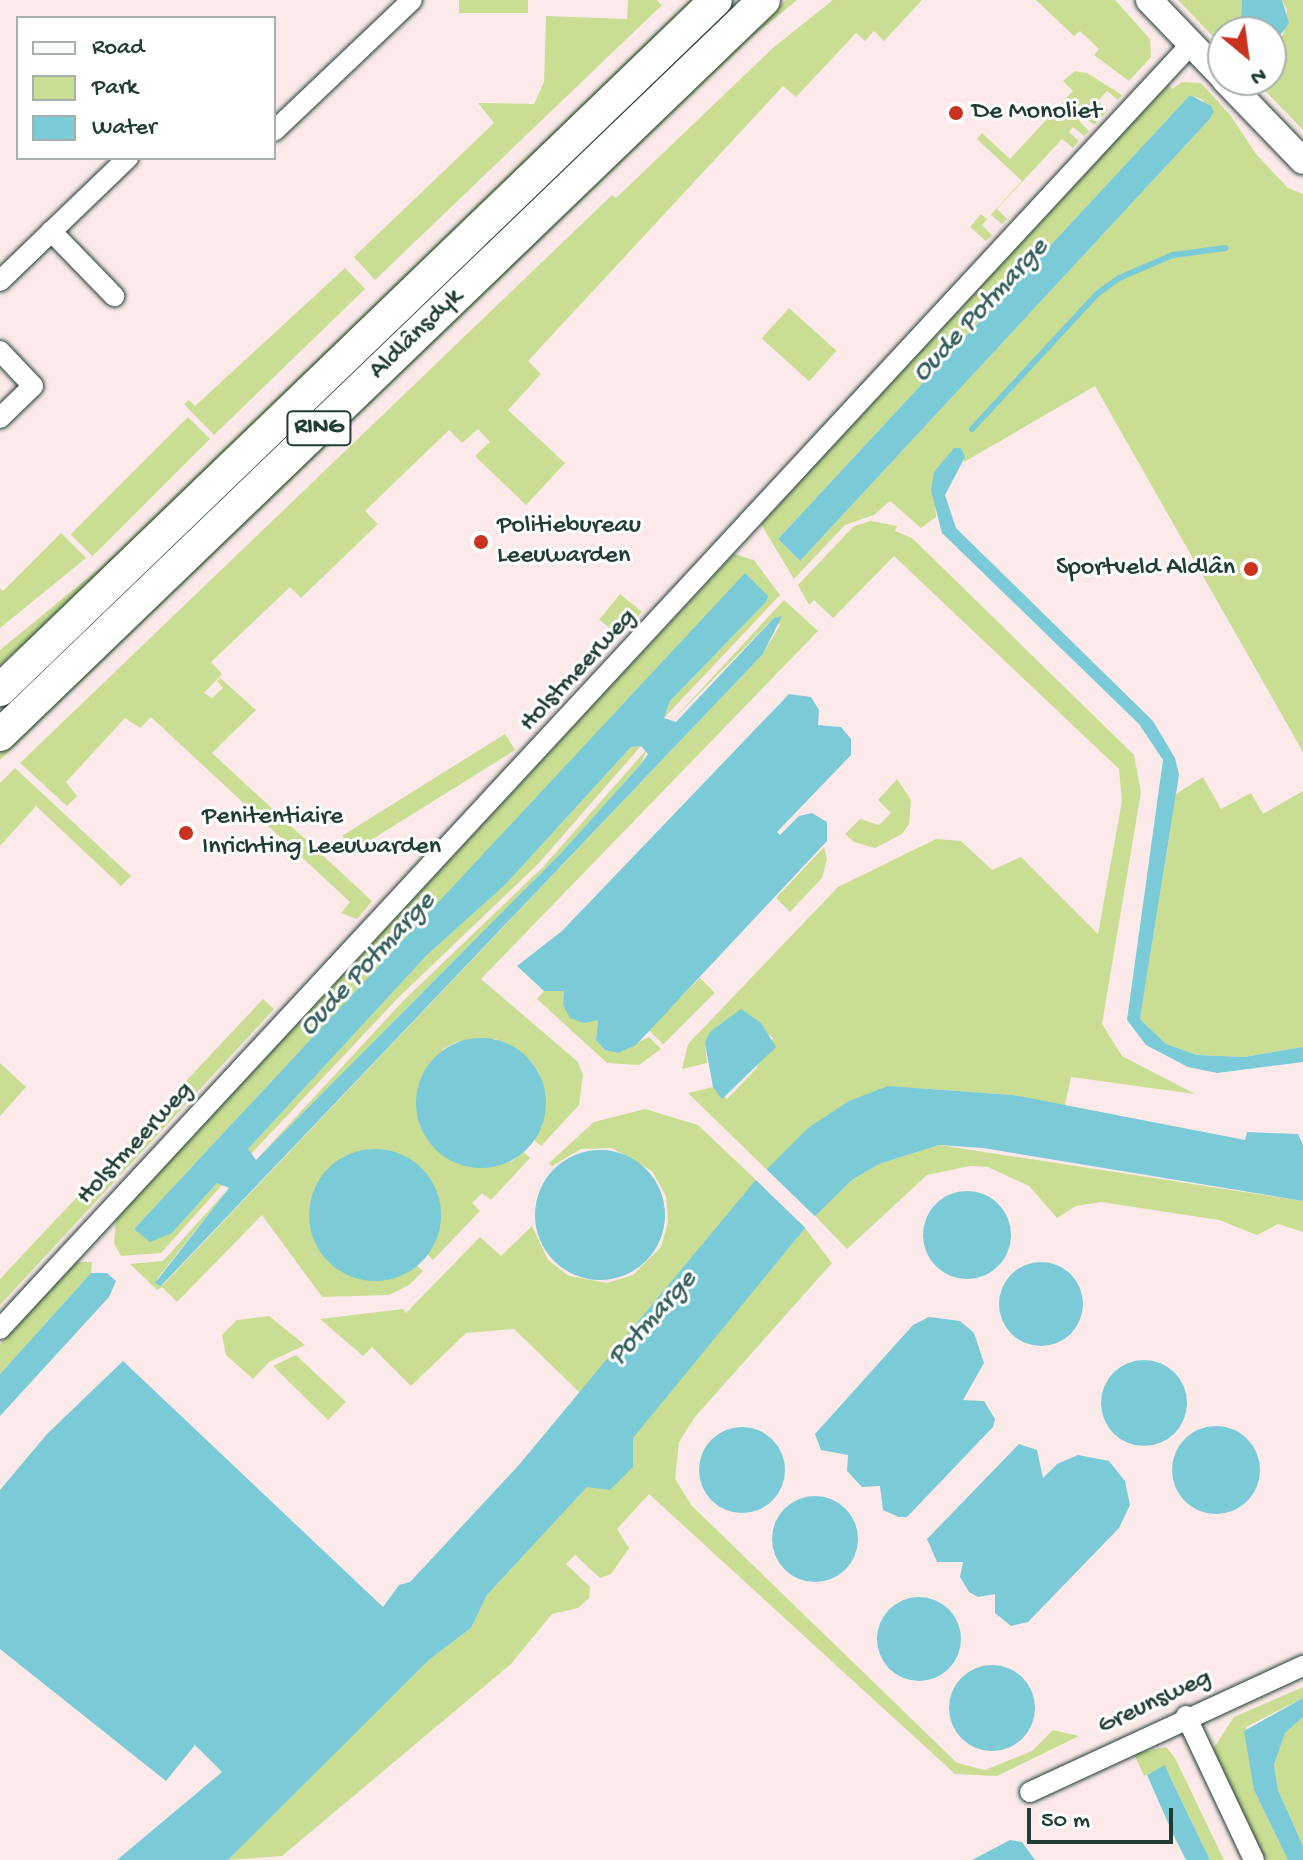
<!DOCTYPE html>
<meta charset="utf-8">
<style>
body{margin:0}
#map{position:relative;width:1303px;height:1860px;overflow:hidden;background:#fceaea;font-family:"Gochi Hand",sans-serif}
div>[style]{position:absolute}
.green>*{inset:0;background:#c9de93;transform-origin:0 0}
.water>*{inset:0;background:#7bcad7}
.round{border-radius:50%}
.pier>*{inset:0;background:#fceaea;transform-origin:0 0}
.stream>*{height:6px;margin:-3px;padding:0 3px;transform-origin:3px;border-radius:3px;background:#7bcad7}
.roads{filter:drop-shadow(0 0 2px #1f3d34) drop-shadow(0 0 2px #1f3d34)}
.minor>*{height:20px;margin:-10px;padding:0 10px;transform-origin:10px;border-radius:10px;background:#fff}
.tertiary>*{height:26px;margin:-13px;padding:0 13px;transform-origin:13px;border-radius:13px;background:#fff}
.primary>*{height:32px;margin:-16px;padding:0 16px;transform-origin:16px;border-radius:16px;background:#fff}
.dots>*{width:22px;height:22px;translate:-50% -50%;box-sizing:border-box;border:4px solid #fff;border-radius:50%}
span{translate:-50% -50%;white-space:nowrap;text-align:center;line-height:1.15;-webkit-text-stroke:6px #fff;paint-order:stroke}
.shield-label span{padding:2px 6px;background:#fff;border:2px solid;border-radius:6px;-webkit-text-stroke-width:0}
.shield-label{font-size:24px;color:#1f3d34;font-weight:700}
.poi-label{font-size:26px;color:#1f3d34}
.left{translate:0 -50%;text-align:left}
.right{translate:-100% -50%;text-align:right}
.street-label{font-size:26px;color:#1f3d34}
.water-label{font-size:28px;color:#36605d;font-style:italic}
.legend{position:absolute;left:16px;top:16px;width:260px;height:144px;box-sizing:border-box;background:#fff;border:2px solid #a5b1ae;margin:0;padding:10px 14px;list-style:none;font-size:24px;color:#1f3d34}
.legend li{display:flex;align-items:center;gap:16px;height:40px}
.legend b{width:40px;border:2px solid #a5b1ae}
.north{position:absolute;left:1207px;top:16px;width:80px;height:80px;box-sizing:border-box;background:#fff;border:2px solid #a5b1ae;border-radius:50%;rotate:151deg;font-size:22px;font-weight:700;line-height:32px;text-align:center;color:#1f3d34}
.north::after{content:'';display:block;margin:auto;width:28px;height:36px;background:#c8321e;clip-path:polygon(50% 0,100% 100%,50% 72%,0 100%)}
.scale{position:absolute;left:1027px;top:1808px;width:146px;height:36px;box-sizing:border-box;border:4px solid #1f3d34;border-top:0;padding-left:10px;font-size:24px;line-height:28px;white-space:nowrap;color:#1f3d34;-webkit-text-stroke:6px #fff;paint-order:stroke}
</style>
<div id="map">
<div class="green">
<div style="left:459px;top:0;width:69px;height:13px"></div>
<div style="clip-path:polygon(628px 0,656px 0,662px 5px,375px 280px,354px 257px,494px 123px,478px 103px,534px 104px,544px 82px,546px 16px,627px 19px)"></div>
<div style="clip-path:polygon(690px 0,701px 0,98px 580px,0 665px,0 650px,101px 567px)"></div>
<div style="clip-path:polygon(786px 0,797px 0,752px 37px,0 760px,0 750px)"></div>
<div style="clip-path:polygon(833px 0,922px 0,884px 41px,874px 31px,865px 41px,856px 33px,796px 97px,783px 86px,528px 361px,541px 374px,508px 410px,565px 463px,526px 505px,475px 456px,490px 442px,478px 429px,462px 443px,449px 430px,365px 511px,378px 524px,301px 598px,290px 587px,211px 662px,222px 674px,204px 693px,212px 698px,223px 688px,217px 681px,220px 678px,256px 710px,212px 753px,372px 901px,357px 919px,341px 913px,350px 902px,151px 717px,140px 728px,125px 718px,66px 782px,77px 796px,67px 806px,20px 763px,612px 195px,616px 198px,774px 47px)"></div>
<div style="clip-path:polygon(1036px 0,1115px 0,1150px 39px,1151px 57px,1129px 81px,1094px 55px,1099px 49px,1080px 31px,1074px 36px)"></div>
<div style="clip-path:polygon(1178px 0,1242px 0,1240px 32px,1223px 32px,1223px 47px)"></div>
<div style="clip-path:polygon(1282px 0,1303px 0,1303px 130px,1255px 80px,1271px 80px,1271px 48px,1283px 35px,1287px 10px)"></div>
<div style="clip-path:polygon(1075px 71px,1087px 73px,1122px 95px,1118px 100px,1107px 91px,1098px 101px,1108px 110px,1094px 125px,1083px 116px,1079px 121px,1089px 131px,1084px 136px,1073px 127px,1069px 132px,1079px 141px,1073px 148px,1062px 139px,997px 209px,1007px 219px,1002px 224px,991px 215px,982px 225px,992px 235px,986px 241px,970px 227px,981px 214px,987px 219px,1022px 181px,977px 139px,982px 133px,1010px 159px,1073px 91px,1063px 81px)"></div>
<div style="clip-path:polygon(evenodd,1182px 82px,1201px 83px,1231px 116px,1256px 154px,1288px 188px,1303px 194px,1303px 752px,1095px 386px,964px 462px,964px 457px,934px 472px,936px 517px,921px 528px,890px 501px,874px 515px,845px 525px,794px 579px,761px 524px,1168px 85px,1172px 89px,1182px 82px,1190px 95px,1203px 100px,1208px 121px,800px 561px,778px 539px,1190px 95px)"></div>
<div style="clip-path:polygon(345px 268px,365px 289px,214px 435px,184px 404px,189px 400px,195px 406px)"></div>
<div style="left:789px;top:308px;width:64px;height:41px;rotate:42deg"></div>
<div style="left:188px;top:417px;width:31px;height:166px;rotate:45deg"></div>
<div style="clip-path:polygon(871px 521px,897px 526px,895px 531px,912px 538px,1134px 755px,1141px 792px,1102px 1024px,1122px 1056px,1195px 1094px,1071px 1077px,1064px 1109px,1013px 1095px,917px 1088px,767px 1170px,688px 1093px,713px 1087px,727px 1099px,756px 1069px,773px 1038px,741px 1010px,705px 1043px,707px 1063px,682px 1069px,688px 1044px,838px 887px,936px 839px,961px 841px,992px 870px,1021px 857px,1098px 934px,1122px 801px,1119px 769px,894px 556px,833px 618px,814px 600px,809px 605px,798px 585px,854px 526px)"></div>
<div style="clip-path:polygon(61px 533px,86px 558px,0 628px,0 588px,3px 591px)"></div>
<div style="clip-path:polygon(734px 554px,754px 560px,780px 595px,664px 718px,670px 701px,766px 602px,745px 574px,134px 1229px,172px 1233px,217px 1183px,224px 1183px,161px 1253px,121px 1256px,114px 1243px,116px 1219px)"></div>
<div style="left:620px;top:594px;width:28px;height:33px;rotate:39deg"></div>
<div style="clip-path:polygon(784px 600px,818px 631px,481px 979px,578px 1062px,583px 1075px,579px 1105px,541px 1146px,535px 1141px,540px 1074px,531px 1061px,496px 1039px,456px 1042px,443px 1049px,419px 1123px,426px 1137px,434px 1148px,511px 1162px,524px 1152px,530px 1158px,491px 1200px,482px 1193px,472px 1203px,480px 1211px,433px 1260px,427px 1254px,434px 1244px,371px 1149px,343px 1157px,314px 1189px,310px 1203px,309px 1218px,395px 1277px,417px 1266px,423px 1271px,409px 1285px,389px 1295px,322px 1297px,262px 1215px,177px 1302px,162px 1287px,157px 1290px,130px 1264px,163px 1261px,229px 1188px,157px 1279px,162px 1286px,763px 654px,780px 625px,774px 618px,670px 723px)"></div>
<div style="left:505px;top:734px;width:19px;height:192px;rotate:58deg"></div>
<div style="clip-path:polygon(641px 746px,539px 863px,399px 997px,250px 1155px,247px 1150px,427px 955px,506px 884px,631px 747px)"></div>
<div style="clip-path:polygon(647px 749px,641px 764px,562px 852px,256px 1160px,403px 1001px,543px 867px)"></div>
<div style="clip-path:polygon(15px 768px,131px 876px,121px 886px,36px 806px,0 846px,0 783px)"></div>
<div style="clip-path:polygon(1203px 777px,1221px 809px,1251px 793px,1263px 814px,1303px 791px,1303px 1047px,1244px 1057px,1197px 1055px,1166px 1044px,1140px 1019px,1176px 794px)"></div>
<div style="clip-path:polygon(897px 779px,911px 800px,909px 824px,902px 834px,875px 848px,854px 842px,845px 834px,860px 819px,879px 825px,891px 813px,878px 800px)"></div>
<div style="clip-path:polygon(824px 847px,827px 859px,822px 878px,790px 912px,776px 898px)"></div>
<div style="left:700px;top:978px;width:21px;height:73px;rotate:45deg"></div>
<div style="clip-path:polygon(565px 990px,563px 1005px,571px 1018px,598px 1019px,596px 1040px,605px 1050px,618px 1053px,649px 1037px,661px 1049px,639px 1065px,607px 1063px,537px 999px,544px 991px)"></div>
<div style="clip-path:polygon(263px 999px,274px 1009px,0 1305px,0 1279px)"></div>
<div style="clip-path:polygon(0 1063px,26px 1087px,0 1116px)"></div>
<div style="clip-path:polygon(645px 1109px,698px 1125px,756px 1180px,580px 1393px,514px 1329px,466px 1333px,411px 1386px,372px 1347px,363px 1356px,320px 1319px,403px 1309px,406px 1313px,480px 1237px,501px 1256px,532px 1226px,548px 1260px,569px 1276px,607px 1283px,633px 1275px,661px 1247px,668px 1222px,666px 1196px,652px 1171px,612px 1148px,581px 1149px,552px 1166px,549px 1163px,594px 1122px)"></div>
<div style="clip-path:polygon(939px 1145px,1303px 1201px,1303px 1232px,1278px 1224px,1257px 1235px,1219px 1220px,1101px 1202px,1076px 1206px,1057px 1218px,1029px 1186px,988px 1167px,970px 1166px,927px 1175px,847px 1249px,815px 1216px,852px 1180px,879px 1164px)"></div>
<div style="clip-path:polygon(805px 1228px,832px 1263px,694px 1418px,679px 1442px,675px 1479px,692px 1506px,957px 1763px,985px 1770px,1032px 1751px,1053px 1730px,1079px 1736px,997px 1776px,955px 1774px,649px 1494px,617px 1529px,629px 1548px,611px 1574px,600px 1578px,575px 1555px,566px 1564px,590px 1587px,589px 1598px,578px 1608px,552px 1614px,511px 1664px,282px 1856px,228px 1860px,430px 1659px,471px 1628px,487px 1595px,632px 1438px)"></div>
<div style="clip-path:polygon(76px 1262px,92px 1262px,91px 1273px,0 1374px,0 1344px)"></div>
<div style="clip-path:polygon(269px 1316px,305px 1345px,269px 1362px,253px 1379px,226px 1355px,222px 1335px,237px 1320px)"></div>
<div style="clip-path:polygon(296px 1355px,346px 1402px,328px 1420px,273px 1366px)"></div>
<div style="clip-path:polygon(1303px 1687px,1303px 1698px,1246px 1727px,1254px 1790px,1288px 1860px,1266px 1860px,1213px 1749px,1234px 1717px)"></div>
<div style="clip-path:polygon(1303px 1717px,1303px 1846px,1278px 1790px,1274px 1765px,1285px 1733px)"></div>
<div style="clip-path:polygon(1166px 1747px,1175px 1758px,1224px 1860px,1210px 1860px,1165px 1766px,1144px 1776px,1134px 1754px)"></div>
</div>
<div class="water">
<div style="clip-path:polygon(1242px 0,1282px 0,1289px 23px,1271px 48px,1271px 32px,1240px 32px)"></div>
<div style="clip-path:polygon(1190px 95px,1211px 106px,1214px 112px,1208px 121px,800px 561px,778px 539px)"></div>
<div style="clip-path:polygon(954px 448px,961px 448px,965px 457px,945px 495px,956px 528px,1153px 721px,1175px 758px,1179px 775px,1140px 1019px,1166px 1044px,1197px 1055px,1244px 1057px,1303px 1047px,1303px 1062px,1217px 1073px,1188px 1067px,1146px 1045px,1127px 1020px,1163px 760px,1139px 724px,942px 533px,931px 490px,934px 472px)"></div>
<div style="clip-path:polygon(evenodd,745px 573px,768px 596px,766px 602px,670px 701px,664px 718px,676px 722px,774px 618px,782px 616px,763px 654px,161px 1286px,155px 1283px,229px 1188px,217px 1183px,172px 1233px,150px 1242px,134px 1229px,745px 573px,641px 746px,648px 754px,641px 764px,562px 852px,256px 1160px,248px 1149px,427px 955px,506px 884px,631px 747px,641px 746px)"></div>
<div style="clip-path:polygon(789px 694px,811px 697px,819px 710px,818px 725px,841px 727px,851px 739px,851px 755px,777px 832px,780px 835px,799px 816px,812px 813px,827px 822px,827px 841px,636px 1045px,618px 1053px,605px 1050px,596px 1040px,598px 1020px,584px 1023px,570px 1018px,563px 1005px,564px 991px,544px 991px,517px 966px,562px 931px)"></div>
<div style="clip-path:polygon(741px 1009px,761px 1023px,776px 1047px,722px 1099px,713px 1087px,705px 1043px,710px 1032px)"></div>
<div class="round" style="left:416px;top:1038px;width:130px;height:130px"></div>
<div style="clip-path:polygon(888px 1086px,1013px 1095px,1245px 1140px,1247px 1132px,1298px 1134px,1303px 1145px,1303px 1201px,983px 1148px,939px 1145px,879px 1164px,852px 1180px,815px 1216px,633px 1438px,633px 1467px,610px 1490px,587px 1487px,487px 1595px,471px 1628px,430px 1659px,228px 1860px,117px 1860px,222px 1772px,195px 1745px,166px 1781px,0 1649px,0 1490px,47px 1434px,123px 1361px,383px 1607px,399px 1585px,410px 1582px,518px 1466px,754px 1182px,808px 1128px,849px 1101px)"></div>
<div class="round" style="left:309px;top:1149px;width:132px;height:132px"></div>
<div class="round" style="left:535px;top:1150px;width:130px;height:130px"></div>
<div class="round" style="left:923px;top:1191px;width:88px;height:88px"></div>
<div class="round" style="left:999px;top:1262px;width:84px;height:84px"></div>
<div style="clip-path:polygon(91px 1273px,107px 1273px,116px 1281px,109px 1297px,0 1416px,0 1374px)"></div>
<div style="clip-path:polygon(929px 1317px,960px 1321px,974px 1333px,984px 1363px,963px 1400px,984px 1401px,995px 1419px,993px 1427px,907px 1517px,899px 1517px,883px 1510px,880px 1486px,862px 1487px,847px 1471px,848px 1455px,821px 1450px,815px 1434px,913px 1325px)"></div>
<div class="round" style="left:1101px;top:1360px;width:86px;height:86px"></div>
<div class="round" style="left:1172px;top:1426px;width:88px;height:88px"></div>
<div class="round" style="left:699px;top:1427px;width:86px;height:86px"></div>
<div style="clip-path:polygon(1019px 1444px,1037px 1450px,1043px 1478px,1057px 1464px,1078px 1455px,1109px 1461px,1125px 1481px,1130px 1505px,1119px 1528px,1028px 1622px,1011px 1626px,995px 1613px,995px 1594px,978px 1597px,969px 1592px,960px 1577px,963px 1562px,937px 1562px,927px 1539px)"></div>
<div class="round" style="left:772px;top:1496px;width:86px;height:86px"></div>
<div class="round" style="left:877px;top:1597px;width:84px;height:84px"></div>
<div class="round" style="left:949px;top:1665px;width:86px;height:86px"></div>
<div style="clip-path:polygon(1303px 1698px,1303px 1717px,1285px 1733px,1274px 1765px,1278px 1790px,1303px 1846px,1303px 1860px,1288px 1860px,1254px 1790px,1244px 1731px)"></div>
<div style="clip-path:polygon(1165px 1765px,1172px 1781px,1210px 1860px,1186px 1860px,1173px 1834px,1147px 1775px)"></div>
<div style="clip-path:polygon(1010px 1840px,1022px 1842px,1035px 1860px,972px 1860px)"></div>
</div>
<div class="pier">
<div style="left:764px;top:1167px;width:74px;height:15px;rotate:44deg"></div>
</div>
<div class="stream">
<div style="left:972px;top:429px;width:184px;rotate:-47.2deg"></div>
<div style="left:1097px;top:294px;width:27px;rotate:-36deg"></div>
<div style="left:1119px;top:278px;width:59px;rotate:-23.1deg"></div>
<div style="left:1173px;top:255px;width:53px;rotate:-7.5deg"></div>
</div>
<div class="roads">
<div class="minor">
<div style="left:274px;top:131px;width:190px;rotate:-43.5deg"></div>
<div style="left:51px;top:231px;width:91px;rotate:45.9deg"></div>
<div style="left:0;top:281px;width:178px;rotate:-43.9deg"></div>
<div style="left:0;top:351px;width:48px;rotate:46.7deg"></div>
<div style="left:33px;top:386px;width:46px;rotate:135.9deg"></div>
<div style="left:0;top:1329px;width:1752px;rotate:-47.17deg"></div>
<div style="left:1186px;top:1716px;width:159px;rotate:64.7deg"></div>
<div style="left:1030px;top:1792px;width:301px;rotate:-24.8deg"></div>
</div>
<div class="tertiary">
<div style="left:1149px;top:0;width:107px;rotate:46.1deg"></div>
<div style="left:1225px;top:80px;width:112px;rotate:46.1deg"></div>
</div>
<div class="primary">
<div style="left:0;top:690px;width:994px;rotate:-43.94deg"></div>
<div style="left:0;top:735px;width:1060px;rotate:-43.89deg"></div>
</div>
</div>
<div class="dots">
<div style="left:956px;top:113px;background:#c8321e"></div>
<div style="left:481px;top:542px;background:#c8321e"></div>
<div style="left:1251px;top:569px;background:#c8321e"></div>
<div style="left:186px;top:833px;background:#c8321e"></div>
</div>
<div class="shield-label">
<span style="left:319px;top:428px">RING</span>
</div>
<div class="poi-label">
<span class="left" style="left:972px;top:113px">De Monoliet</span>
<span class="left" style="left:497px;top:542px">Politiebureau<br>Leeuwarden</span>
<span class="right" style="left:1235px;top:569px">Sportveld Aldlân</span>
<span class="left" style="left:202px;top:833px">Penitentiaire<br>Inrichting Leeuwarden</span>
</div>
<div class="street-label">
<span style="left:417px;top:335px;rotate:-44deg">Aldlânsdyk</span>
<span style="left:579px;top:671px;rotate:-47deg">Holstmeerweg</span>
<span style="left:136px;top:1144px;rotate:-47deg">Holstmeerweg</span>
<span style="left:1155px;top:1703px;rotate:-25deg">Greunsweg</span>
</div>
<div class="water-label">
<span style="left:981px;top:311px;rotate:-47deg">Oude Potmarge</span>
<span style="left:368px;top:965px;rotate:-47deg">Oude Potmarge</span>
<span style="left:653px;top:1319px;rotate:-48deg">Potmarge</span>
</div>
<ul class="legend">
<li><b style="height:10px;background:#fff"></b>Road</li>
<li><b style="height:22px;background:#c9de93"></b>Park</li>
<li><b style="height:22px;background:#7bcad7"></b>Water</li>
</ul>
<div class="north">N</div>
<div class="scale">50 m</div>
</div>
